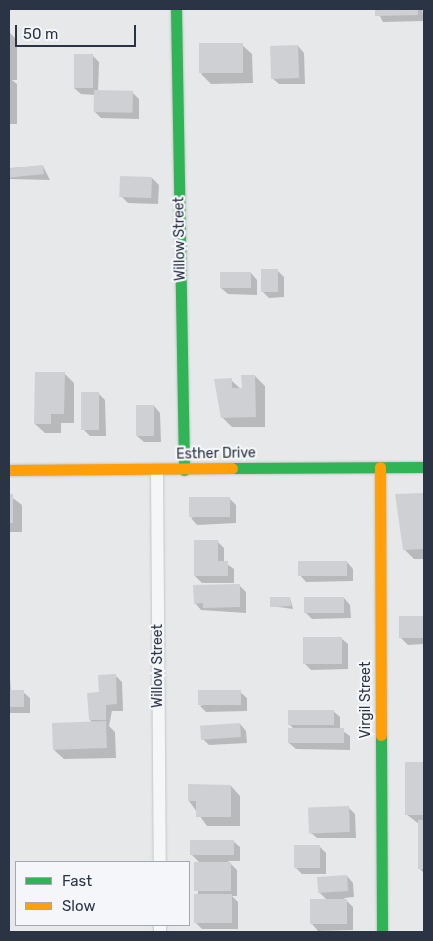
<!DOCTYPE html>
<style>
body{margin:0}
#map{position:relative;width:433px;height:941px;overflow:hidden;background:#e6e8ea;font-family:Rubik,sans-serif}
div>[style]{position:absolute}
.shadow>*{inset:0;background:#0003}
.building>*{inset:0;background:#ced0d3;transform-origin:0 0}
.roads{filter:drop-shadow(0 0 1px #c4c6c8) drop-shadow(0 0 1px #c4c6c8)}
.street>*{height:12px;margin:-6px;padding:0 6px;transform-origin:6px;border-radius:6px;background:#f5f6f7}
.fast>*{height:11px;margin:-5.5px;padding:0 5.5px;transform-origin:5.5px;border-radius:5.5px;background:#30b455}
.slow>*{height:11px;margin:-5.5px;padding:0 5.5px;transform-origin:5.5px;border-radius:5.5px;background:#ff9f0a}
span{translate:-50% -50%;white-space:nowrap;text-align:center;line-height:1.15;-webkit-text-stroke:4.5px #f4f6f9;paint-order:stroke}
.street-label{font-size:14px;color:#2b3445}
.frame{position:absolute;inset:0;border:10px solid #2b3445;pointer-events:none}
.legend{position:absolute;left:15px;top:861px;width:175px;height:65px;box-sizing:border-box;background:#f4f6f9;border:1px solid #a4a8b1;margin:0;padding:6px 9px;list-style:none;font-size:15px;color:#2b3445}
.legend li{display:flex;align-items:center;gap:10px;height:25px}
.legend b{width:25px;border:1px solid #a4a8b1}
.scale{position:absolute;left:15px;top:25px;width:121px;height:22px;box-sizing:border-box;border:2px solid #2b3445;border-top:0;padding-left:6px;font-size:15px;line-height:18px;white-space:nowrap;color:#2b3445;-webkit-text-stroke:4px #f4f6f9;paint-order:stroke}
</style>
<div id="map">
<div class="shadow">
<div style="clip-path:polygon(376px 9px,422px 9px,424px 21px,383px 22px)"></div>
<div style="clip-path:polygon(9px 32px,17px 40px,17px 80px,12px 80px,17px 84px,17px 124px,9px 124px)"></div>
<div style="clip-path:polygon(242px 45px,252px 54px,253px 83px,211px 84px,201px 74px)"></div>
<div style="clip-path:polygon(298px 46px,304px 53px,305px 84px,279px 84px,272px 78px)"></div>
<div style="clip-path:polygon(92px 55px,99px 62px,98px 92px,133px 93px,139px 99px,139px 119px,101px 118px,95px 112px,95px 95px,81px 94px,74px 88px)"></div>
<div style="clip-path:polygon(43px 166px,50px 180px,9px 179px,9px 168px)"></div>
<div style="clip-path:polygon(152px 178px,159px 185px,158px 204px,128px 203px,121px 196px)"></div>
<div style="clip-path:polygon(277px 270px,284px 277px,284px 297px,269px 298px,262px 291px)"></div>
<div style="clip-path:polygon(251px 273px,257px 280px,257px 295px,228px 294px,221px 288px)"></div>
<div style="clip-path:polygon(64px 373px,74px 383px,74px 423px,61px 423px,61px 433px,45px 433px,35px 424px)"></div>
<div style="clip-path:polygon(255px 376px,265px 386px,265px 427px,232px 427px,222px 417px,231px 380px,243px 391px)"></div>
<div style="clip-path:polygon(98px 393px,105px 400px,106px 436px,90px 436px,83px 429px)"></div>
<div style="clip-path:polygon(154px 406px,160px 413px,161px 442px,144px 442px,137px 436px)"></div>
<div style="clip-path:polygon(9px 495px,22px 505px,22px 532px,9px 532px)"></div>
<div style="clip-path:polygon(397px 495px,424px 495px,424px 559px,414px 559px,404px 549px)"></div>
<div style="clip-path:polygon(229px 498px,236px 505px,236px 523px,197px 525px,191px 518px)"></div>
<div style="clip-path:polygon(217px 541px,224px 548px,224px 562px,234px 569px,234px 583px,202px 583px,195px 576px)"></div>
<div style="clip-path:polygon(347px 562px,353px 569px,353px 581px,306px 582px,300px 575px)"></div>
<div style="clip-path:polygon(239px 585px,246px 592px,246px 613px,201px 610px,195px 603px)"></div>
<div style="clip-path:polygon(290px 598px,293px 609px,271px 606px)"></div>
<div style="clip-path:polygon(344px 598px,350px 605px,351px 618px,312px 619px,305px 612px)"></div>
<div style="clip-path:polygon(424px 618px,424px 644px,408px 645px,401px 638px,400px 619px)"></div>
<div style="clip-path:polygon(341px 638px,348px 644px,348px 669px,311px 670px,304px 663px)"></div>
<div style="clip-path:polygon(9px 662px,11px 692px,23px 692px,30px 698px,30px 713px,9px 713px)"></div>
<div style="clip-path:polygon(115px 675px,122px 682px,123px 711px,112px 711px,109px 726px,115px 732px,116px 758px,64px 759px,54px 750px,93px 723px,90px 720px,100px 694px)"></div>
<div style="clip-path:polygon(240px 692px,247px 698px,247px 711px,206px 712px,200px 706px)"></div>
<div style="clip-path:polygon(333px 711px,340px 717px,340px 729px,350px 736px,350px 750px,296px 749px,289px 743px,294px 729px,289px 724px)"></div>
<div style="clip-path:polygon(240px 724px,246px 731px,247px 743px,209px 745px,202px 738px)"></div>
<div style="clip-path:polygon(406px 764px,424px 764px,424px 873px,419px 868px,419px 824px,406px 814px)"></div>
<div style="clip-path:polygon(231px 786px,240px 796px,240px 826px,207px 826px,189px 801px)"></div>
<div style="clip-path:polygon(349px 808px,355px 814px,356px 838px,317px 838px,310px 832px)"></div>
<div style="clip-path:polygon(233px 841px,240px 847px,240px 861px,228px 861px,237px 870px,237px 896px,232px 896px,238px 902px,238px 929px,202px 929px,196px 923px,200px 863px,192px 855px)"></div>
<div style="clip-path:polygon(319px 846px,326px 853px,326px 874px,302px 874px,296px 868px)"></div>
<div style="clip-path:polygon(347px 876px,353px 883px,354px 897px,344px 898px,353px 907px,353px 930px,318px 931px,312px 924px,327px 900px,319px 892px)"></div>
</div>
<div class="building">
<div style="clip-path:polygon(375px 9px,418px 9px,418px 15px,375px 16px)"></div>
<div style="left:243px;top:43px;width:30px;height:44px;rotate:90deg"></div>
<div style="left:298px;top:45px;width:33px;height:28px;rotate:88deg"></div>
<div style="left:74px;top:54px;width:19px;height:34px"></div>
<div style="left:94px;top:90px;width:39px;height:22px;rotate:1deg"></div>
<div style="left:43px;top:165px;width:9px;height:34px;rotate:84deg"></div>
<div style="left:120px;top:176px;width:32px;height:21px;rotate:2deg"></div>
<div style="left:261px;top:269px;width:17px;height:23px"></div>
<div style="left:220px;top:272px;width:31px;height:16px"></div>
<div style="clip-path:polygon(35px 372px,65px 372px,64px 414px,51px 414px,51px 424px,34px 424px)"></div>
<div style="clip-path:polygon(241px 375px,255px 375px,256px 417px,221px 418px,214px 379px,232px 378px,232px 388px,242px 388px)"></div>
<div style="left:81px;top:392px;width:18px;height:38px"></div>
<div style="left:136px;top:405px;width:18px;height:31px"></div>
<div style="clip-path:polygon(424px 493px,424px 549px,403px 550px,395px 494px)"></div>
<div style="left:9px;top:494px;width:4px;height:29px"></div>
<div style="left:230px;top:497px;width:20px;height:41px;rotate:90deg"></div>
<div style="clip-path:polygon(194px 540px,218px 540px,218px 561px,228px 561px,228px 576px,194px 576px)"></div>
<div style="left:298px;top:561px;width:49px;height:15px"></div>
<div style="clip-path:polygon(240px 584px,240px 607px,203px 608px,203px 603px,194px 604px,193px 585px)"></div>
<div style="clip-path:polygon(270px 597px,290px 597px,291px 606px,270px 607px)"></div>
<div style="left:304px;top:597px;width:40px;height:16px"></div>
<div style="left:424px;top:616px;width:22px;height:25px;rotate:90deg"></div>
<div style="left:303px;top:637px;width:39px;height:27px"></div>
<div style="clip-path:polygon(116px 674px,117px 704px,106px 705px,106px 720px,89px 720px,87px 693px,99px 692px,98px 675px)"></div>
<div style="left:24px;top:690px;width:17px;height:15px;rotate:90deg"></div>
<div style="left:241px;top:690px;width:15px;height:43px;rotate:90deg"></div>
<div style="left:288px;top:710px;width:46px;height:15px"></div>
<div style="left:106px;top:721px;width:27px;height:54px;rotate:88deg"></div>
<div style="left:240px;top:723px;width:14px;height:40px;rotate:86deg"></div>
<div style="left:288px;top:728px;width:56px;height:15px"></div>
<div style="left:424px;top:762px;width:53px;height:19px;rotate:90deg"></div>
<div style="clip-path:polygon(188px 784px,231px 785px,231px 817px,196px 817px,196px 801px,188px 801px)"></div>
<div style="left:349px;top:806px;width:26px;height:41px;rotate:88deg"></div>
<div style="left:418px;top:820px;width:6px;height:49px"></div>
<div style="left:190px;top:840px;width:44px;height:15px"></div>
<div style="left:294px;top:845px;width:26px;height:23px"></div>
<div style="left:194px;top:862px;width:37px;height:29px"></div>
<div style="left:347px;top:875px;width:16px;height:30px;rotate:86deg"></div>
<div style="left:232px;top:894px;width:29px;height:38px;rotate:90deg"></div>
<div style="left:310px;top:899px;width:37px;height:25px"></div>
</div>
<div class="roads">
<div class="street">
<div style="left:157px;top:470px;width:392px;rotate:89.6deg"></div>
<div style="left:160px;top:925px;width:7px;rotate:90deg"></div>
</div>
<div class="fast">
<div style="left:176px;top:9px;width:461px;rotate:89deg"></div>
<div style="left:232px;top:468px;width:192px;rotate:-0.3deg"></div>
<div style="left:381px;top:735px;width:197px;rotate:89.7deg"></div>
</div>
<div class="slow">
<div style="left:380px;top:467px;width:268px;rotate:89.8deg"></div>
<div style="left:9px;top:470px;width:223px;rotate:-0.5deg"></div>
</div>
</div>
<div class="street-label">
<span style="left:180px;top:239px;rotate:-91deg">Willow Street</span>
<span style="left:216px;top:454px;rotate:-1deg">Esther Drive</span>
<span style="left:158px;top:666px;rotate:-90deg">Willow Street</span>
<span style="left:366px;top:700px;rotate:-90deg">Virgil Street</span>
</div>
<div class="frame"></div>
<ul class="legend">
<li><b style="height:6px;background:#30b455"></b>Fast</li>
<li><b style="height:6px;background:#ff9f0a"></b>Slow</li>
</ul>
<div class="scale">50 m</div>
</div>
